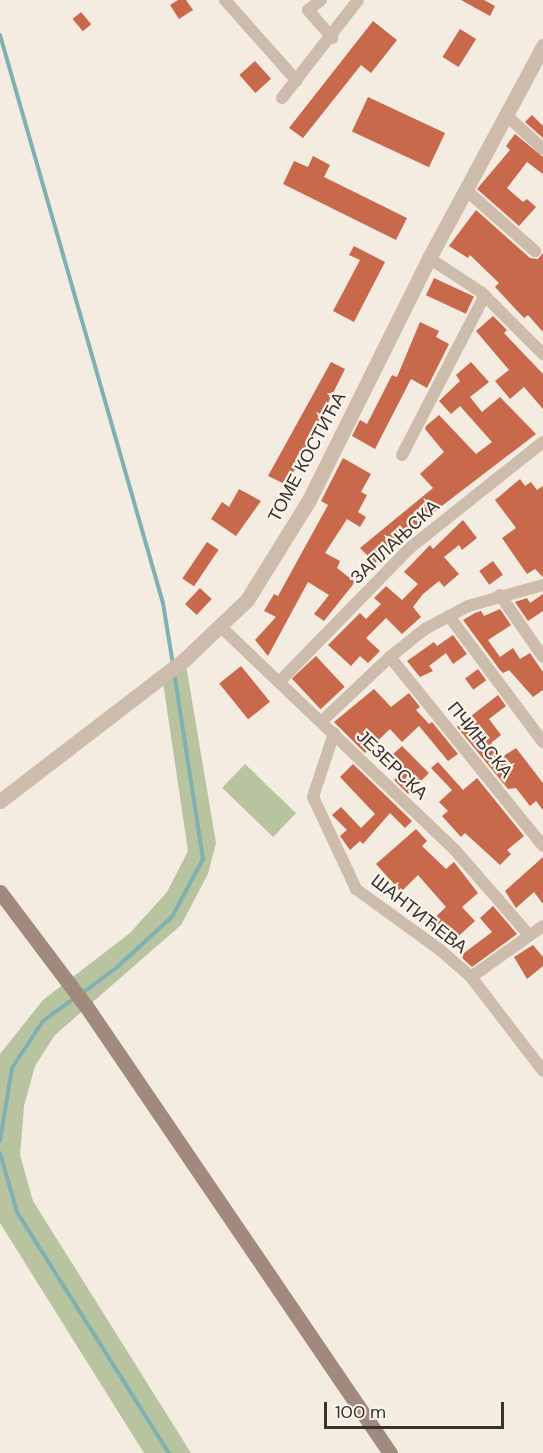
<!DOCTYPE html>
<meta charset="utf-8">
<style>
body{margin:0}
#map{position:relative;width:543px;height:1453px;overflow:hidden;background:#f4ebe1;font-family:"DM Sans",sans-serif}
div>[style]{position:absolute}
.green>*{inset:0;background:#b8c4a0;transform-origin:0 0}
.stream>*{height:4px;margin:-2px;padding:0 2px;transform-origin:2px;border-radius:2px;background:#7fb0b2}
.building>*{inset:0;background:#c8694b;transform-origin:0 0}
.minor>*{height:12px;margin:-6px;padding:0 6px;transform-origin:6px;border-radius:6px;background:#cdbbac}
.tertiary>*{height:15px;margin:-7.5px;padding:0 7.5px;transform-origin:7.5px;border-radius:7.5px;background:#cdbbac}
.secondary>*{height:15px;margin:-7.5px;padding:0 7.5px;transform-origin:7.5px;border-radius:7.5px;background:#a18a7d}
span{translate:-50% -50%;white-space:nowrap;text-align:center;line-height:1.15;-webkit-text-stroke:4.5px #fbf5ee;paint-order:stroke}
.street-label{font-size:18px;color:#3b302b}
.scale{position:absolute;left:324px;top:1402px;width:180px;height:27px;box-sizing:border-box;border:3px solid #3b302b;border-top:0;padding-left:8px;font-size:18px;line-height:21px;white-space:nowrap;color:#3b302b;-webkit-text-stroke:4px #fbf5ee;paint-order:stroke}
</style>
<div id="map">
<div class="green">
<div style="clip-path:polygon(185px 659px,216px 843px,208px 874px,181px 925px,55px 1035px,35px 1066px,24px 1106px,20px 1155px,33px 1201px,191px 1453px,144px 1453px,0 1223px,0 1054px,43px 1000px,130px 933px,167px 892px,188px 851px,162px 676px)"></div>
<div style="left:245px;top:764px;width:71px;height:33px;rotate:44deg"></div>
</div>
<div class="stream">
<div style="left:0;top:35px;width:591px;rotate:73.99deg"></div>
<div style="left:163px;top:603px;width:63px;rotate:80.8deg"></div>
<div style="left:82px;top:993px;width:41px;rotate:-36deg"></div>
<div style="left:115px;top:969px;width:77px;rotate:-42.4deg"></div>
<div style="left:172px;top:917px;width:66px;rotate:-61.9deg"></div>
<div style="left:203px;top:859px;width:189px;rotate:-98.8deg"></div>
<div style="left:0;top:1141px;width:74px;rotate:-80.7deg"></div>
<div style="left:12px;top:1068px;width:56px;rotate:-56.6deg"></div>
<div style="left:43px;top:1021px;width:41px;rotate:-36deg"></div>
<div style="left:0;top:1153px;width:61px;rotate:73.9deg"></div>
<div style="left:17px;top:1212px;width:285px;rotate:57.8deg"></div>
</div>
<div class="building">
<div style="clip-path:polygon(178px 0,186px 0,193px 10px,179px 19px,170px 5px)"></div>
<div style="clip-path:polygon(461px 0,484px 0,495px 6px,490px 16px)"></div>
<div style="left:81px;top:12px;width:16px;height:11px;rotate:50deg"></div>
<div style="clip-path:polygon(373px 21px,397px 40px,371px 73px,361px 65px,303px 138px,289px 128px)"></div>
<div style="left:460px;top:29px;width:19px;height:33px;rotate:32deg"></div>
<div style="left:255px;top:61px;width:24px;height:21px;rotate:48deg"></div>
<div style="left:368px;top:97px;width:85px;height:38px;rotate:25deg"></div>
<div style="clip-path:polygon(532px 115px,543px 126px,543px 138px,525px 122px)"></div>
<div style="clip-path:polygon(515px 134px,543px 157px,543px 174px,527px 162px,507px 188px,523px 202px,527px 199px,536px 207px,519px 226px,477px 189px,510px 150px,506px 146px)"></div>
<div style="clip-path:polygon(313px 156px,330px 165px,324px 177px,407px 218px,396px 240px,283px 184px,294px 161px,308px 167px)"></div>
<div style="clip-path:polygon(476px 210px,530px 258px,538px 259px,543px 253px,543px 332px,528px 315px,524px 318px,495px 287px,499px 283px,470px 255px,468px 258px,449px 246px)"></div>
<div style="clip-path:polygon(354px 246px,385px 262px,354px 322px,333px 311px,360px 260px,349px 255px)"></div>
<div style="left:434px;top:278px;width:44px;height:19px;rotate:25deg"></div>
<div style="clip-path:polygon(493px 316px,507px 330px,504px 333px,543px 374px,543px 409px,524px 387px,510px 399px,495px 381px,509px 370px,476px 331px)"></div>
<div style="clip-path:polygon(420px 322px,439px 331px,436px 337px,449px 344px,427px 388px,411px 379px,375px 449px,352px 436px,360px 420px,367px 424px,392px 375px,397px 377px)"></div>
<div style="clip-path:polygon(331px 362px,345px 369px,287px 485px,268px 476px)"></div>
<div style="clip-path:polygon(471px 362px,489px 382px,470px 397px,482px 412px,500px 397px,536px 434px,396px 541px,375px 563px,360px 548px,433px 488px,420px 474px,444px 452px,425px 429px,426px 426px,439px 415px,476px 454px,492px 442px,460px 406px,451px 414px,439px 401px,460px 381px,456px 375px)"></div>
<div style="clip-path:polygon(343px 458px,371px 474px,361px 492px,367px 495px,358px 512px,366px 517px,360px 527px,347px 519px,325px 553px,340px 561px,337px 568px,355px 582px,324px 621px,314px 614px,329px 595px,308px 582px,268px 656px,255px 640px,276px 617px,264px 611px,274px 594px,278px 596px,328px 505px,321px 501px)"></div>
<div style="clip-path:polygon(520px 479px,525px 486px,531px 482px,537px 490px,543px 486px,543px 577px,535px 569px,527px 574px,502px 538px,516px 528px,495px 500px)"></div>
<div style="clip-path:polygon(239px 489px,261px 501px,236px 536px,211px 519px,222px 502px,229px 507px)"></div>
<div style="clip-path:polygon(463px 520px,477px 538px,462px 550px,459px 545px,444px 557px,459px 574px,444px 587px,439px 581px,423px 594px,413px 607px,421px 617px,402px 634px,386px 618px,366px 638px,380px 651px,368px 663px,360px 656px,351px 666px,328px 645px,360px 613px,366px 619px,381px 604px,374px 598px,386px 586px,402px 600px,418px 584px,404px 572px,430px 545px,433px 549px)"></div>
<div style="left:207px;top:542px;width:14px;height:44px;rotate:34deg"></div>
<div style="left:493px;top:561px;width:17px;height:17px;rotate:54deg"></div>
<div style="left:200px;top:588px;width:16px;height:22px;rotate:43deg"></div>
<div style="clip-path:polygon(543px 594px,543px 611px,528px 621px,515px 602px,527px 598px,530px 603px)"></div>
<div style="clip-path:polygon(500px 609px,511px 625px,488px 640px,500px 657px,513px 648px,520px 659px,530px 653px,543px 672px,543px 690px,533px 697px,509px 670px,503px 673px,500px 670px,463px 620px,475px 613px,481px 611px,484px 616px)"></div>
<div style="clip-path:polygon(453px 635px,467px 654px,453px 664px,446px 653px,429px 666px,433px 671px,420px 677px,407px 661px,434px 642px,437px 646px)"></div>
<div style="left:316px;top:656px;width:42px;height:33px;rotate:47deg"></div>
<div style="left:241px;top:666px;width:46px;height:28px;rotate:51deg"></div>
<div style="left:478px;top:669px;width:14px;height:16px;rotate:54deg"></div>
<div style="clip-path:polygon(374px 689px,391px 707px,409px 693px,420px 707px,416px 710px,429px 724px,432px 722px,458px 754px,448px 761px,419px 726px,402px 742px,390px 729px,365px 753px,334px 722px)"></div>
<div style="clip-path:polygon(498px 695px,506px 706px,489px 719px,501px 735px,491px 743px,502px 757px,516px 748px,543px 783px,543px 810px,536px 801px,530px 806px,516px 788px,508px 789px,457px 727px)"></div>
<div style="clip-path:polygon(402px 746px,429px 773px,408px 794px,394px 780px,404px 771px,391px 756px)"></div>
<div style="clip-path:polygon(438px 762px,463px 790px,477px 778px,524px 836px,507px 850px,511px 854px,500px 865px,465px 833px,461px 837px,442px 816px,448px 811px,439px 802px,452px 790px,431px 768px)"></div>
<div style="clip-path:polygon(353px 764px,412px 821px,405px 828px,390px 813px,363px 844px,360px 841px,350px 850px,340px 836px,347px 830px,332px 815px,341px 807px,361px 828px,375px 814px,340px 777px)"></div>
<div style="clip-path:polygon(416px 829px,427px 841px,422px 846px,446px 869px,454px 862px,478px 893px,462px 907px,475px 921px,450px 944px,428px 924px,446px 907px,418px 875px,401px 892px,376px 864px)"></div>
<div style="clip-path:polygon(543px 857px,543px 904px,534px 892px,516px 908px,505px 891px)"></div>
<div style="clip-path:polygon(493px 906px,517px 934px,472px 967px,460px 956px,492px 932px,480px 918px)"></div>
<div style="clip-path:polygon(533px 945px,543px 957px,543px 966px,527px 979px,514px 957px)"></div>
</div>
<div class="minor">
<div style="left:225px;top:0;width:108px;rotate:48.4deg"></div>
<div style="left:321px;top:0;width:16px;rotate:142deg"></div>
<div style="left:308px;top:10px;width:37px;rotate:49deg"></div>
<div style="left:282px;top:98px;width:124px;rotate:-52.2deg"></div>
<div style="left:507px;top:116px;width:49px;rotate:42.5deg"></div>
<div style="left:467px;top:191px;width:91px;rotate:41.4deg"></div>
<div style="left:429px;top:258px;width:62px;rotate:33.2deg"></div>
<div style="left:481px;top:292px;width:88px;rotate:45deg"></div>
<div style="left:402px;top:455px;width:180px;rotate:-62.6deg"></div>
<div style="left:500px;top:595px;width:75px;rotate:55.3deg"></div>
<div style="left:449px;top:616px;width:157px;rotate:53.3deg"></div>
<div style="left:222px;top:628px;width:322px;rotate:43.6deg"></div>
<div style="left:455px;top:850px;width:113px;rotate:49deg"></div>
<div style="left:390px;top:657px;width:243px;rotate:51deg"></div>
<div style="left:281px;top:680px;width:186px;rotate:-45.7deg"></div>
<div style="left:411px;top:547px;width:169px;rotate:-38.5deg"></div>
<div style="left:322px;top:721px;width:93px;rotate:-43.3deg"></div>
<div style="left:390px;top:657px;width:45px;rotate:-38.7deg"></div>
<div style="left:425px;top:629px;width:49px;rotate:-28.1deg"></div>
<div style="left:468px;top:606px;width:78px;rotate:-15.6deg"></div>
<div style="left:334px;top:733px;width:67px;rotate:108.2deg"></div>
<div style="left:313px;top:797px;width:102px;rotate:64.9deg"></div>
<div style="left:356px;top:889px;width:102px;rotate:35.9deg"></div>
<div style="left:439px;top:949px;width:43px;rotate:41.2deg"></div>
<div style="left:471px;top:977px;width:118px;rotate:52.5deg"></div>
<div style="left:471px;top:977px;width:88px;rotate:-35.3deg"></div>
</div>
<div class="tertiary">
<div style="left:0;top:801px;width:233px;rotate:-37.5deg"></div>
<div style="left:185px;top:659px;width:86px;rotate:-43.6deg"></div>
<div style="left:247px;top:600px;width:118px;rotate:-58.2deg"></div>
<div style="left:309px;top:500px;width:270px;rotate:-63.6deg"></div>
<div style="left:429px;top:258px;width:241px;rotate:-61.7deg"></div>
</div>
<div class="secondary">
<div style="left:0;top:892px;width:143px;rotate:53deg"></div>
<div style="left:86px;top:1006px;width:541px;rotate:55.78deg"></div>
</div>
<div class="street-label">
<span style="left:307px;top:457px;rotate:-62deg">ТОМЕ КОСТИЋА</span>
<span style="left:395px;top:542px;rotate:-43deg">ЗАПЛАЊСКА</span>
<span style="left:480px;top:740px;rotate:51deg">ПЧИЊСКА</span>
<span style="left:392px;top:765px;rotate:44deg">ЈЕЗЕРСКА</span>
<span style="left:419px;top:914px;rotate:38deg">ШАНТИЋЕВА</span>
</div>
<div class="scale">100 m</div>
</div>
